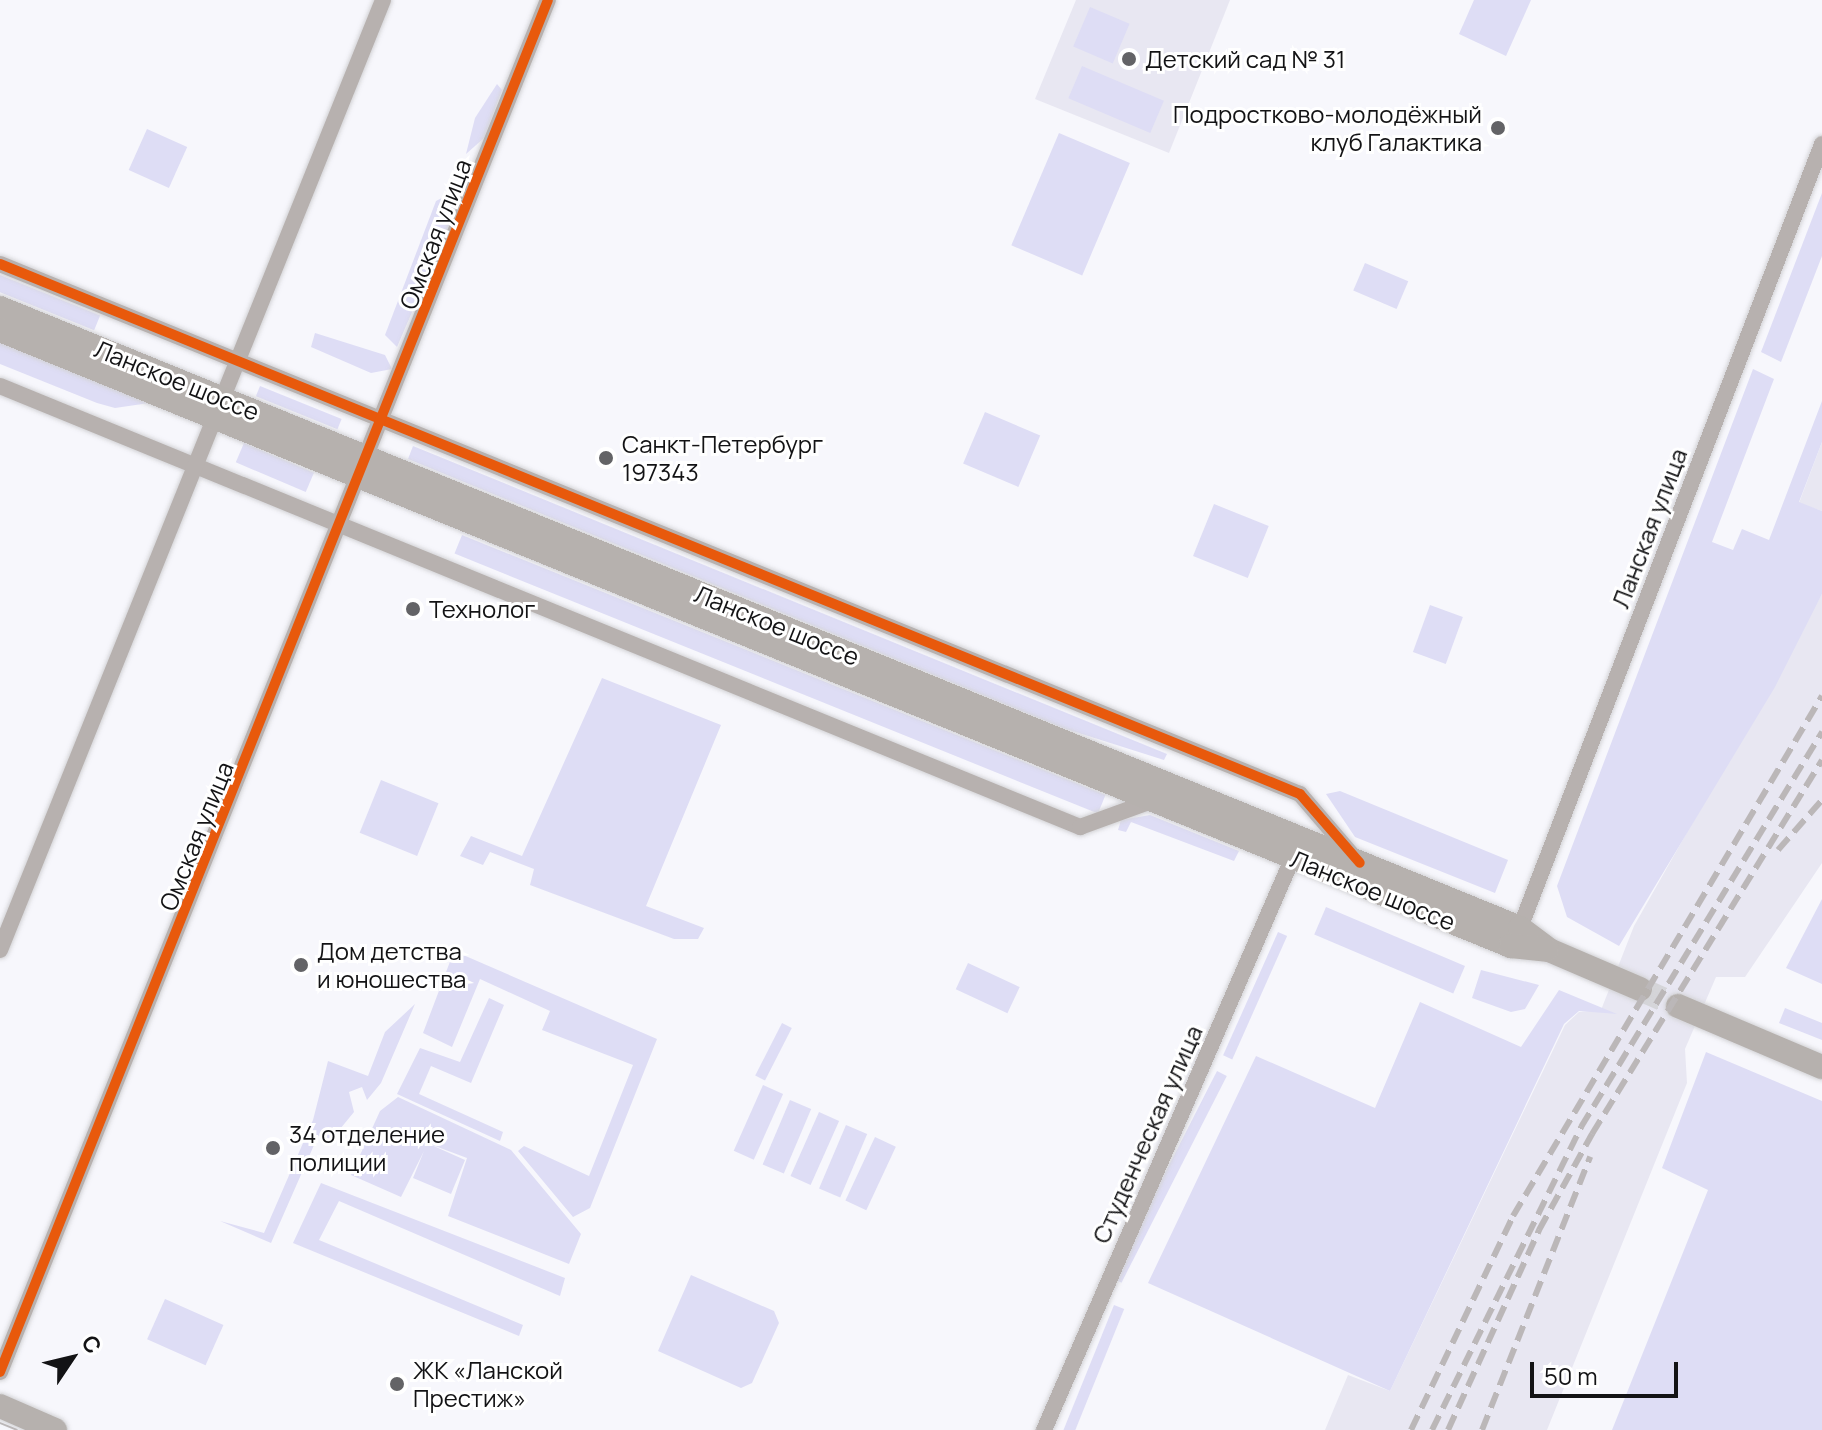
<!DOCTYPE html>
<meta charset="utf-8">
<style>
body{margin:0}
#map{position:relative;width:1822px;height:1430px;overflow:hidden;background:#f7f7fc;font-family:Manrope,sans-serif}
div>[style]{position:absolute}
.built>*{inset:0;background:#e8e7f2}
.green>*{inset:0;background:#deddf5;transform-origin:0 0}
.secondary-tunnel>*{height:24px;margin-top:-12px;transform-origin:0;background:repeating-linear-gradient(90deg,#d5d5d9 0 24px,transparent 0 36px)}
.roads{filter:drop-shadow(0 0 2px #d3d3d6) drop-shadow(0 0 2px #d3d3d6)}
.minor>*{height:16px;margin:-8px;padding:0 8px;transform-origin:8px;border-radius:8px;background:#b7b1af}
.secondary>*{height:24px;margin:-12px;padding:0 12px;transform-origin:12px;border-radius:12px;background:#b6b1ae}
.tram>*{height:2px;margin:-1px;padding:0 1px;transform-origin:1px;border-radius:1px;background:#bbb7b8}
.rail>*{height:6px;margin-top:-3px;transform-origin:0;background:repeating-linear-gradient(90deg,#bbb7b8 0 16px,transparent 0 24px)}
.cycleway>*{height:10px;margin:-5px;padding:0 5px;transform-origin:5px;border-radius:5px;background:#e8590c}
.dots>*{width:22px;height:22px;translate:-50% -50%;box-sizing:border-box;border:4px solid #fff;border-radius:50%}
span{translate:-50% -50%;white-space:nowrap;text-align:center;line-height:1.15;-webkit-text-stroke:6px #fff;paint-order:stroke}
.poi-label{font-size:24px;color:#131315}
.left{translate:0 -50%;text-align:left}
.right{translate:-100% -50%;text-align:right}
.street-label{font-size:24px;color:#131315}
.north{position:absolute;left:32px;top:1318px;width:80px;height:80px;-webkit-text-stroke:6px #fff;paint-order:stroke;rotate:55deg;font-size:22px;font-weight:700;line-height:32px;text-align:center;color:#131315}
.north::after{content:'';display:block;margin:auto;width:28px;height:36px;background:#131315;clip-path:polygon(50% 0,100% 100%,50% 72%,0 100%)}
.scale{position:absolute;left:1530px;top:1362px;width:148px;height:36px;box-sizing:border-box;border:4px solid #131315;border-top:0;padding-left:10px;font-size:24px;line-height:28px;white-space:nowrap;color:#131315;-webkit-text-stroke:6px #fff;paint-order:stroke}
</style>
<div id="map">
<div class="built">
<div style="clip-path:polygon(1076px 0,1230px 0,1169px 153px,1035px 99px)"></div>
<div style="clip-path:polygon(1822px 442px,1822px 511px,1799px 503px)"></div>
<div style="clip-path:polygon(1822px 594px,1822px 863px,1745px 977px,1716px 977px,1685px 1049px,1687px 1083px,1547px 1430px,1325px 1430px,1348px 1375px,1390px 1391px,1565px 1025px,1579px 1012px,1601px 1010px,1634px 926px)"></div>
</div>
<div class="green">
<div style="clip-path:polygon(1474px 0,1531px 0,1506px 56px,1459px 34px)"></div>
<div style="left:1090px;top:7px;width:43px;height:43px;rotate:23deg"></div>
<div style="left:1082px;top:66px;width:89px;height:35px;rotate:23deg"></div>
<div style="clip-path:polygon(497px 84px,502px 90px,484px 138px,466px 154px,475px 118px)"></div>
<div style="left:147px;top:129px;width:44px;height:45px;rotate:24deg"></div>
<div style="left:1059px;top:133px;width:77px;height:122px;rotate:23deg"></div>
<div style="clip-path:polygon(455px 191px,461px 199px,397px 347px,385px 335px,436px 201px)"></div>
<div style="clip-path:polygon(1822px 193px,1822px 256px,1781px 362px,1761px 352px)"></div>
<div style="left:1365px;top:263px;width:47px;height:30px;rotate:23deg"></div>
<div style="left:0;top:275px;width:108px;height:16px;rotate:22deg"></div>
<div style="clip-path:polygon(315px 333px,385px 355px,392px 369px,371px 373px,311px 347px)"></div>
<div style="clip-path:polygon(0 341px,156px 402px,115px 408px,97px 403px,0 364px)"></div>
<div style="clip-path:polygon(1753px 369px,1774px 379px,1712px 542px,1733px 550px,1742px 529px,1769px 540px,1822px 401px,1822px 442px,1799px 502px,1822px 511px,1822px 594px,1775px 687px,1619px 946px,1567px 917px,1557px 886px)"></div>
<div style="left:260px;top:386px;width:88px;height:11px;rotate:22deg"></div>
<div style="left:985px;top:412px;width:60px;height:56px;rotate:23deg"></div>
<div style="left:244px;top:443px;width:76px;height:21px;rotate:23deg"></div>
<div style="clip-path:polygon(413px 446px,1167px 754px,1164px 760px,1063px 728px,408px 459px)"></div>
<div style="left:1214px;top:504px;width:59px;height:56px;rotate:22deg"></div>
<div style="left:462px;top:535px;width:694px;height:20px;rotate:22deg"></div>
<div style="left:1430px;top:605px;width:35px;height:50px;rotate:20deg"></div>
<div style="clip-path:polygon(602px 678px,721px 725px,646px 906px,704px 928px,698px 939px,674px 939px,530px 885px,534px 869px,490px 852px,483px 865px,460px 856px,471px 836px,522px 856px)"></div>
<div style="left:381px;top:780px;width:62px;height:57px;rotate:22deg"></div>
<div style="clip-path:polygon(1340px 791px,1508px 860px,1495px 893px,1355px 837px,1326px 794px)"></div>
<div style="clip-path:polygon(1150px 815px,1239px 851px,1234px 861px,1131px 822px,1126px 832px,1118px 830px,1121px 820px)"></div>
<div style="clip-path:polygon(1822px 899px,1822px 984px,1786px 968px)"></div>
<div style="left:1326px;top:907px;width:151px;height:30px;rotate:23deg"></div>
<div style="left:1278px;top:932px;width:10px;height:135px;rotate:24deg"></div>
<div style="clip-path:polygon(454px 951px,657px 1039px,590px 1208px,573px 1217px,518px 1151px,524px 1146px,589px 1176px,633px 1065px,542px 1030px,550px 1011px,480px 979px,452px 1047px,423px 1033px)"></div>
<div style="left:968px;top:963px;width:57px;height:29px;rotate:25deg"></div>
<div style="clip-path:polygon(1481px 970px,1539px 985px,1525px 1009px,1511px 1012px,1472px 998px)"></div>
<div style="clip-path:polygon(1559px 990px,1617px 1014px,1579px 1011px,1564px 1024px,1390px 1391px,1148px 1283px,1256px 1056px,1375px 1108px,1420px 1002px,1521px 1047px)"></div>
<div style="clip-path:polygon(489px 998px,504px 1005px,471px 1083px,431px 1066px,419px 1094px,503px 1132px,500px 1141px,397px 1094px,420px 1048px,460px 1062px)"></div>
<div style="clip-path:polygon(415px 1004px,381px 1083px,367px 1100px,362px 1087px,349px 1092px,354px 1112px,331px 1140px,318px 1136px,271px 1243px,220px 1221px,264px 1233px,313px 1120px,328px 1061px,368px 1076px,385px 1032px)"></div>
<div style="clip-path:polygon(1785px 1008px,1822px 1023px,1822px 1040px,1779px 1023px)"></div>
<div style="left:782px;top:1023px;width:11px;height:59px;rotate:27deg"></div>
<div style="clip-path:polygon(1706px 1052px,1822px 1101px,1822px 1430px,1612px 1430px,1708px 1190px,1662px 1168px)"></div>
<div style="left:1217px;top:1071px;width:11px;height:232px;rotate:27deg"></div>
<div style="left:763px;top:1085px;width:22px;height:72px;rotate:24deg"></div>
<div style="clip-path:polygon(398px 1097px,511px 1150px,581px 1234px,569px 1264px,448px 1216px,467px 1158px,427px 1143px,465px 1160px,451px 1194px,413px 1178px,424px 1151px,401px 1197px,351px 1175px,380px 1111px)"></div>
<div style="left:790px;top:1100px;width:23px;height:70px;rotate:23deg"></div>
<div style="left:819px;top:1112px;width:22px;height:70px;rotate:24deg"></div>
<div style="left:846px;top:1125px;width:23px;height:69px;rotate:23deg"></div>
<div style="left:875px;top:1137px;width:23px;height:70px;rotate:25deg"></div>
<div style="clip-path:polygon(321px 1183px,565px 1278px,560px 1296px,339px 1201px,319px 1240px,523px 1325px,519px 1336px,293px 1243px)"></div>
<div style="clip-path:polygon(691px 1275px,774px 1311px,779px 1323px,752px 1383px,741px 1388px,658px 1351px)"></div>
<div style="left:165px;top:1299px;width:64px;height:44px;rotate:24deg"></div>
<div style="left:1114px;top:1305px;width:11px;height:137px;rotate:22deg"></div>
</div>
<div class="secondary-tunnel">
<div style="left:1640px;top:989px;width:42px;rotate:24.1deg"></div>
</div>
<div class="roads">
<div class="minor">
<div style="left:0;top:264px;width:1404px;rotate:22.18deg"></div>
<div style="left:1300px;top:794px;width:83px;rotate:49.4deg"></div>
<div style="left:0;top:386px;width:1167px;rotate:22.21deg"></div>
<div style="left:1080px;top:827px;width:79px;rotate:-20deg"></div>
<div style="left:1520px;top:928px;width:840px;rotate:-68.93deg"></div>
<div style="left:0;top:950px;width:1024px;rotate:-68.04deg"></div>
<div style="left:0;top:1372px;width:1477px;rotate:-68.23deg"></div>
<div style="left:1044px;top:1430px;width:625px;rotate:-66.51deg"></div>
</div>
<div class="secondary">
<div style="left:0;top:308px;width:1642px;rotate:22.19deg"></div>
<div style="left:1520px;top:928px;width:36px;rotate:37deg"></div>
<div style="left:1549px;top:950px;width:99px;rotate:23.2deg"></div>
<div style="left:0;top:330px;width:1632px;rotate:22.18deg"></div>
<div style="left:1511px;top:946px;width:36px;rotate:6deg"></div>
<div style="left:1678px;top:1006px;width:156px;rotate:23deg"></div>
<div style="left:0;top:1406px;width:60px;rotate:23.6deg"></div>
</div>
</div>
<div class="tram">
<div style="left:0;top:1423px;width:18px;rotate:22deg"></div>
</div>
<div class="rail">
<div style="left:1778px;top:850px;width:67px;rotate:-48.7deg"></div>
<div style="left:1411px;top:1430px;width:237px;rotate:-64.5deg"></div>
<div style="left:1513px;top:1216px;width:605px;rotate:-59.28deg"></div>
<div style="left:1432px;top:1430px;width:338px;rotate:-63.8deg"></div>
<div style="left:1581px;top:1127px;width:463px;rotate:-58.6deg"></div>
<div style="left:1448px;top:1430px;width:220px;rotate:-65.5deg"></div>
<div style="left:1539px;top:1230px;width:110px;rotate:-61.1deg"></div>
<div style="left:1592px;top:1134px;width:439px;rotate:-58.4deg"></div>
<div style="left:1482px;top:1430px;width:294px;rotate:-68.4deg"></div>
</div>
<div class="cycleway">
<div style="left:0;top:264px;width:1404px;rotate:22.18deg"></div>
<div style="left:1300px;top:794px;width:91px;rotate:49deg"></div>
<div style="left:0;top:1372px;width:1477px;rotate:-68.23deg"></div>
</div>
<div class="dots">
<div style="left:1129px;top:59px;background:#636366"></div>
<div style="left:1498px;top:128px;background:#636366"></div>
<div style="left:606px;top:458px;background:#636366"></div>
<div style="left:413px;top:609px;background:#636366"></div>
<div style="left:301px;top:965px;background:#636366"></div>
<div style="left:273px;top:1148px;background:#636366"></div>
<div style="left:397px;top:1384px;background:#636366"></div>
</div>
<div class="poi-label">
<span class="left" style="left:1145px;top:59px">Детский сад № 31</span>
<span class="right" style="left:1482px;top:128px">Подростково-молодёжный<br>клуб Галактика</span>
<span class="left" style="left:622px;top:458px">Санкт-Петербург<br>197343</span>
<span class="left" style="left:429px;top:609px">Технолог</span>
<span class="left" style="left:317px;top:965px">Дом детства<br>и юношества</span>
<span class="left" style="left:289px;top:1148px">34 отделение<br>полиции</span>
<span class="left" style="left:413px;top:1384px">ЖК «Ланской<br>Престиж»</span>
</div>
<div class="street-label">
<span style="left:435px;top:234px;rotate:-69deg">Омская улица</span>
<span style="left:177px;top:380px;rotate:22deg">Ланское шоссе</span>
<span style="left:1649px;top:528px;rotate:-69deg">Ланская улица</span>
<span style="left:777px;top:625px;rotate:22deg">Ланское шоссе</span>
<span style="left:196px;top:836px;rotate:-68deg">Омская улица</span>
<span style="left:1373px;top:890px;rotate:22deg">Ланское шоссе</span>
<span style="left:1147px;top:1134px;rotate:-66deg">Студенческая улица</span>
</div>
<div class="north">С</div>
<div class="scale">50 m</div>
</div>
